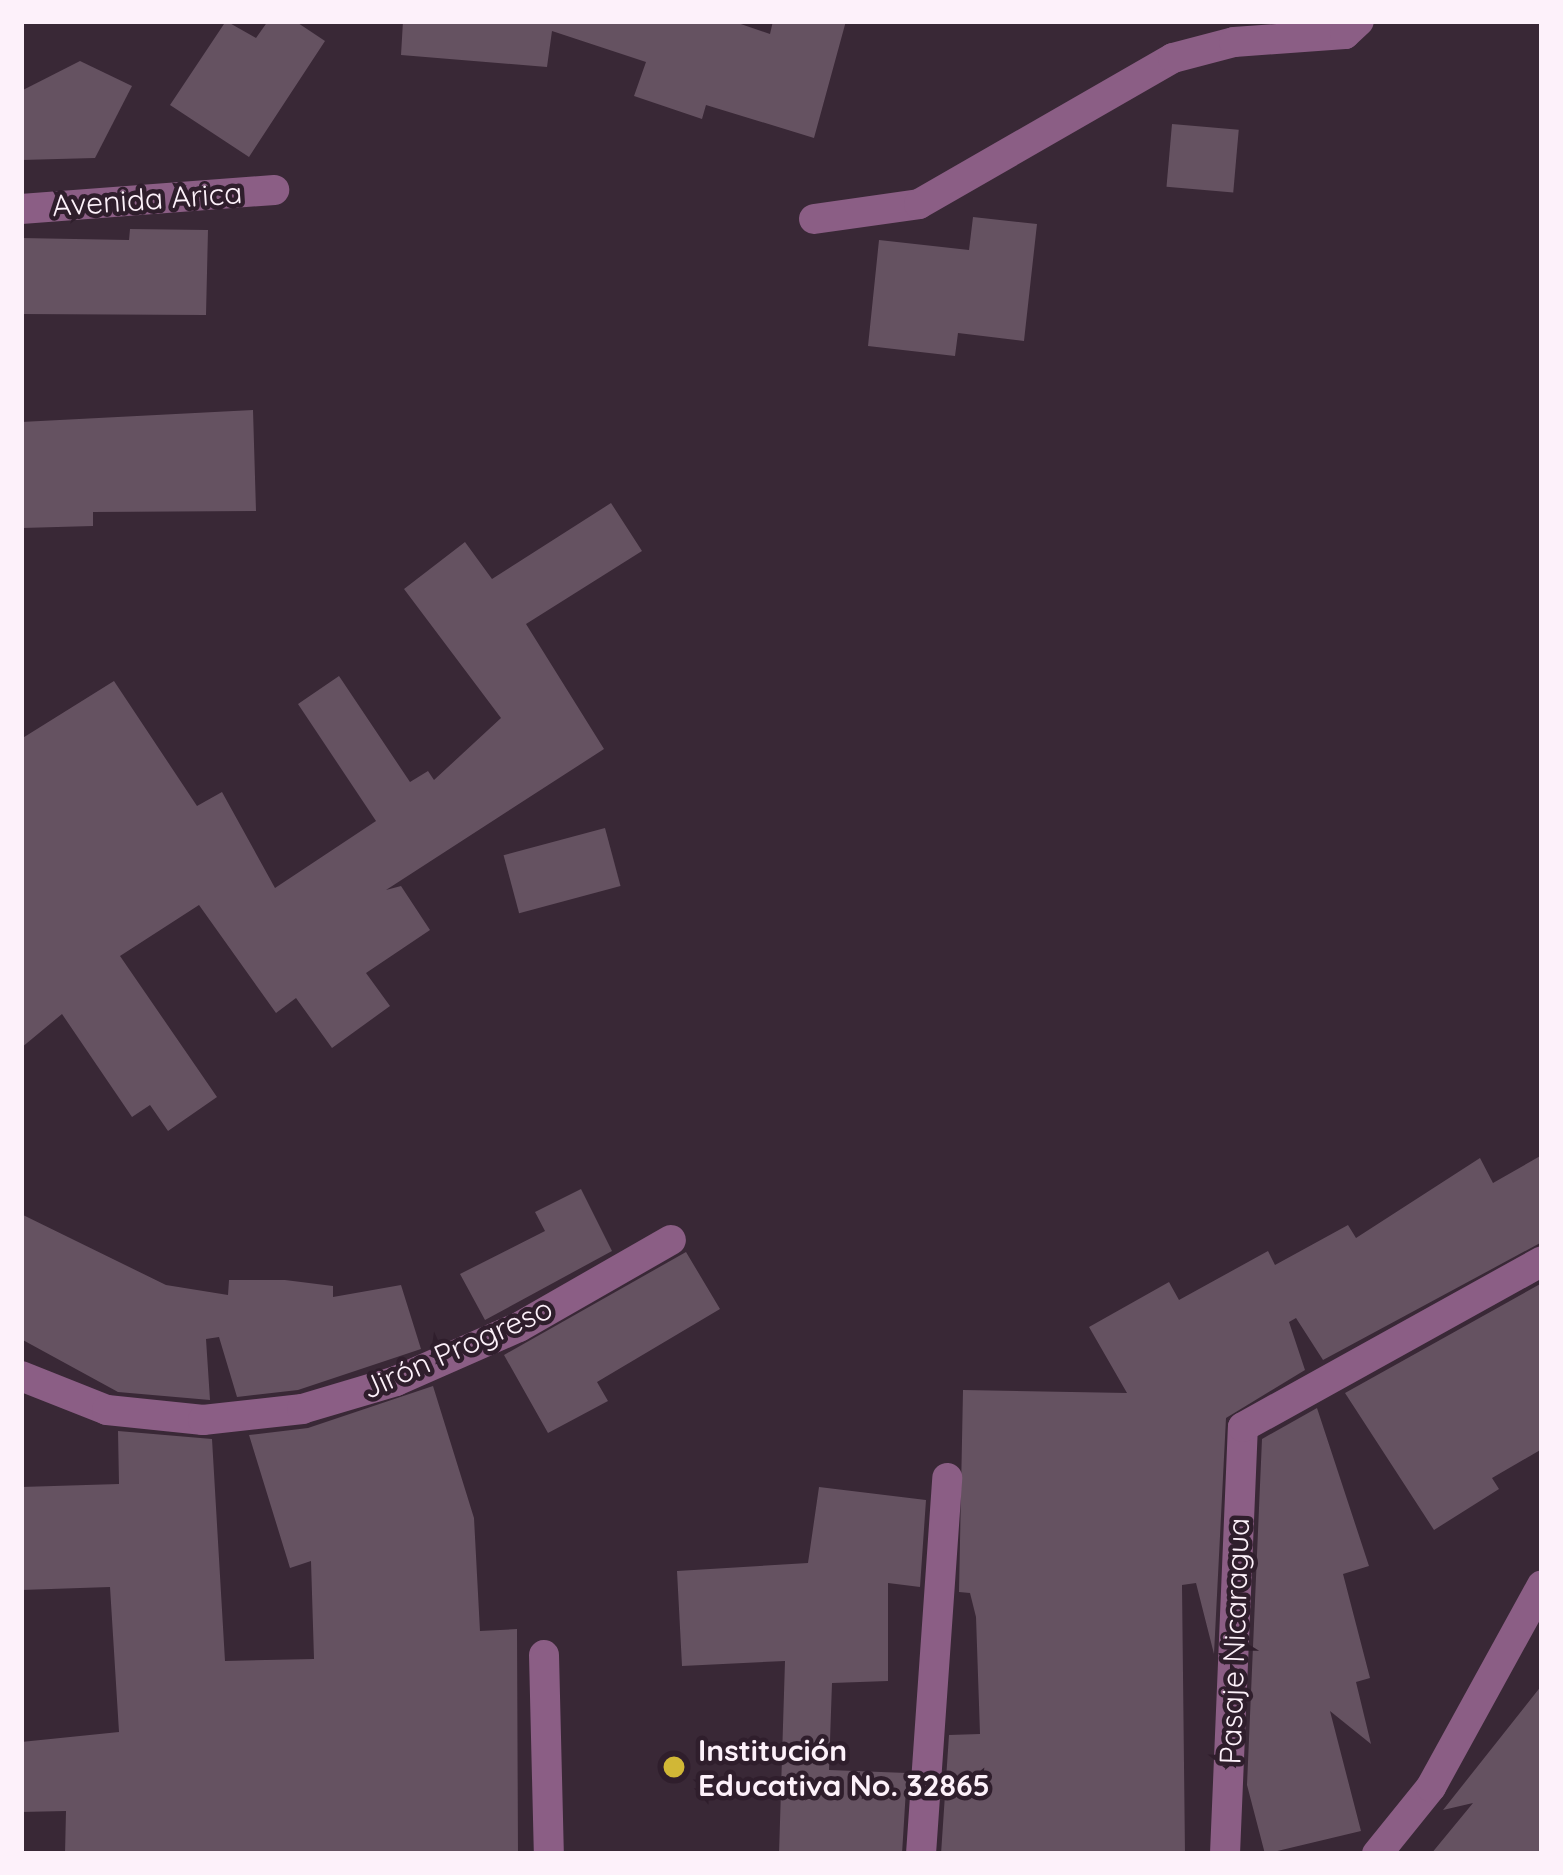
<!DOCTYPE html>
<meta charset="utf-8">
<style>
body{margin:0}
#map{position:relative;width:1563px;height:1875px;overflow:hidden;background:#392836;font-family:Quicksand,sans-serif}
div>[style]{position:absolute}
.building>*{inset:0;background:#655261;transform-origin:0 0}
.street>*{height:30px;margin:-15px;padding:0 15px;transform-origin:15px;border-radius:15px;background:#8b5e85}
.dots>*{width:33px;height:33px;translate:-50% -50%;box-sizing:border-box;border:6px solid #2f1e2c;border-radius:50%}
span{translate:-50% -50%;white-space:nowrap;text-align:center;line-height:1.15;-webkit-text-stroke:9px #2f1e2c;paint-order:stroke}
.street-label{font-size:30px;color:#fdf1fa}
.poi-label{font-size:30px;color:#fdf1fa;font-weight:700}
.left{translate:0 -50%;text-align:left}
.frame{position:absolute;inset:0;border:24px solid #fdf1fa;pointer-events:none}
</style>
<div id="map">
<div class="building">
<div style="clip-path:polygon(226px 21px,256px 38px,268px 21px,295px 21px,325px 41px,249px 157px,170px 105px)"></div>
<div style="clip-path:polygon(403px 21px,732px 21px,770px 34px,773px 21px,846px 21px,814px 138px,706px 105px,702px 119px,634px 96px,646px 62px,552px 31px,547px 67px,401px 55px)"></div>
<div style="clip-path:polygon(80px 61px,132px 86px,95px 158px,21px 160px,21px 91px)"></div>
<div style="left:1172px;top:124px;width:67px;height:63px;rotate:5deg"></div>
<div style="clip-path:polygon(973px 217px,1037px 224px,1024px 341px,958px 333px,955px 356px,868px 346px,879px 240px,969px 250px)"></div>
<div style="clip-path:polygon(130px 229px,208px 230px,206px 315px,21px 314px,21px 238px,129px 240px)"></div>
<div style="clip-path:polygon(253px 410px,256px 511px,93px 512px,93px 526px,22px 528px,21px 422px)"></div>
<div style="clip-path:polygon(611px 503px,642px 551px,526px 624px,604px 749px,386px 890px,401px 886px,430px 930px,366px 973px,390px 1006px,332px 1048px,296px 998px,276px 1013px,199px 905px,120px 956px,217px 1097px,168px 1131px,150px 1105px,132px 1117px,62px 1014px,21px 1048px,21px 739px,114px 681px,197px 806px,222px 792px,275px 888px,376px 821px,298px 704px,339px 676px,410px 782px,428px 771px,434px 780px,501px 718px,404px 589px,465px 542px,492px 579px)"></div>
<div style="left:605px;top:828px;width:60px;height:105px;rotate:75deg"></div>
<div style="clip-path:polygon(1542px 1155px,1542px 1242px,1323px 1360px,1296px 1318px,1289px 1322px,1305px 1370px,1226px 1418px,1214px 1654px,1196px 1583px,1182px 1585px,1185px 1854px,941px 1854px,949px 1735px,980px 1734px,976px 1617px,970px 1593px,959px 1592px,963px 1390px,1127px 1393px,1089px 1327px,1169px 1282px,1179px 1300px,1268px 1251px,1275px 1265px,1348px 1225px,1356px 1238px,1480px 1158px,1493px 1183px)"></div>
<div style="clip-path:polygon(581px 1189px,612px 1251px,485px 1320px,460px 1274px,545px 1231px,535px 1212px)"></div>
<div style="clip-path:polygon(21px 1214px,166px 1285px,228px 1295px,229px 1280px,285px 1280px,333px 1286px,333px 1297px,401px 1285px,421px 1349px,298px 1390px,237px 1397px,219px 1337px,206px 1339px,210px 1400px,118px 1392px,21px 1339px)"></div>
<div style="clip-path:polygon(686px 1252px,720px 1309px,597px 1382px,608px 1401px,548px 1433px,504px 1355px)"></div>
<div style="clip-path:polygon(1542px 1283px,1542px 1449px,1492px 1478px,1499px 1489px,1434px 1530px,1345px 1393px)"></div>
<div style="clip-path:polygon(433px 1386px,474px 1518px,480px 1631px,517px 1629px,518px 1854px,65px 1854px,66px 1811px,21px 1812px,21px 1742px,119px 1732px,110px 1587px,21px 1590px,21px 1487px,119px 1484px,118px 1431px,212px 1439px,225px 1661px,314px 1659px,311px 1561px,290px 1568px,249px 1435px,308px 1428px)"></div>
<div style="clip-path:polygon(1317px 1408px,1369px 1566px,1343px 1574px,1370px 1678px,1356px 1682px,1371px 1744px,1330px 1711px,1361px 1831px,1265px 1854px,1247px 1785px,1262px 1439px)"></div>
<div style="clip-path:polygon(819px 1487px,926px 1500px,920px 1587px,888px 1583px,888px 1681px,832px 1683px,829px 1770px,907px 1773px,902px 1854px,779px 1854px,785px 1661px,682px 1666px,677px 1571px,808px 1563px)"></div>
<div style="clip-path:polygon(1542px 1685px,1542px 1854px,1431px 1854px,1473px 1803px,1443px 1810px)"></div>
</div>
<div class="street">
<div style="left:21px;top:209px;width:254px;rotate:-4.3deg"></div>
<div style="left:814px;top:219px;width:106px;rotate:-8.1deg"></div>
<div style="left:919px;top:204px;width:293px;rotate:-29.9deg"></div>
<div style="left:1173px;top:58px;width:63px;rotate:-14.7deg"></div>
<div style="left:1234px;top:42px;width:111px;rotate:-4.1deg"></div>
<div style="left:1345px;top:34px;width:19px;rotate:-43deg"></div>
<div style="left:21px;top:1376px;width:92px;rotate:21.6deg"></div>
<div style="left:107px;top:1410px;width:97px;rotate:5.9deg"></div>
<div style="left:203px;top:1420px;width:100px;rotate:-6.3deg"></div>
<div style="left:302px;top:1409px;width:98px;rotate:-16.6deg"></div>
<div style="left:396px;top:1381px;width:134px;rotate:-23.7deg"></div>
<div style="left:519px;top:1327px;width:175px;rotate:-29.8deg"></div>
<div style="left:544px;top:1655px;width:199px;rotate:88.6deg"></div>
<div style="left:921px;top:1854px;width:377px;rotate:-86deg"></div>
<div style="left:1225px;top:1854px;width:427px;rotate:-87.6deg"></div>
<div style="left:1243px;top:1427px;width:342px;rotate:-29deg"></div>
<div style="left:1377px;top:1854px;width:86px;rotate:-51.1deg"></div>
<div style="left:1431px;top:1787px;width:230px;rotate:-61.2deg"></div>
</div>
<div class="dots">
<div style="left:674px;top:1767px;background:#d1b736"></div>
</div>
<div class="street-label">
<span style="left:147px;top:199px;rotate:-4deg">Avenida Arica</span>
<span style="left:457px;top:1348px;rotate:-24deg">Jirón Progreso</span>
<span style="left:1234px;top:1641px;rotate:-88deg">Pasaje Nicaragua</span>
</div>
<div class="poi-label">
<span class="left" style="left:698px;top:1767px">Institución<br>Educativa No. 32865</span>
</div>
<div class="frame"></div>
</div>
